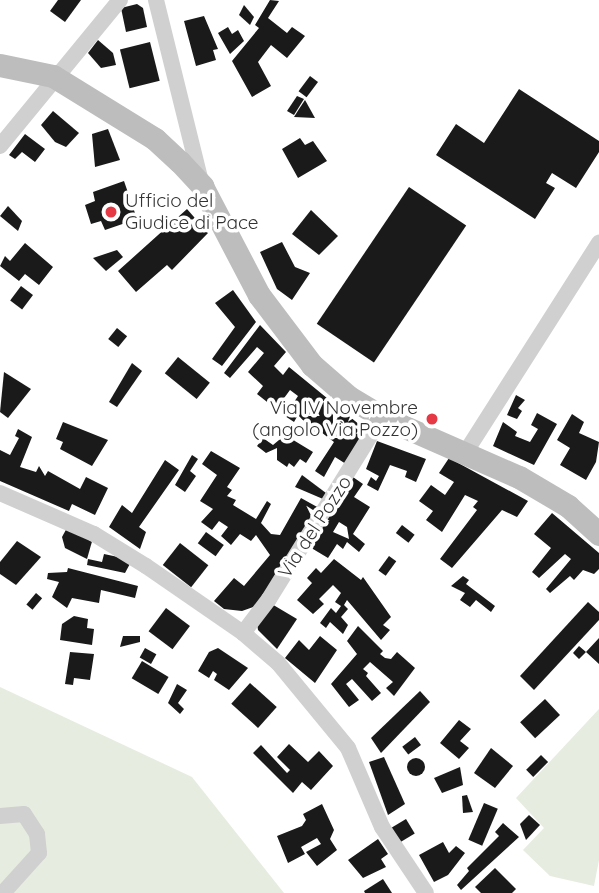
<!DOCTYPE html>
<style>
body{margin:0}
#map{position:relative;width:599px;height:893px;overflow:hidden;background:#fff;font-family:Quicksand,sans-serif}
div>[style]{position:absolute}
.green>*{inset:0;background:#e6ecdf}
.building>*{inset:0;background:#1a1a1a;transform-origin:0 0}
.round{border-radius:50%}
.minor>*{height:16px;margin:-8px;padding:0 8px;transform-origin:8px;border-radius:8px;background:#d0d0d0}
.secondary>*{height:23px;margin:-11.5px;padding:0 11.5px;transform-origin:11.5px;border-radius:11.5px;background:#bdbdbd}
.dots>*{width:19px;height:19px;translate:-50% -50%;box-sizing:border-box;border:4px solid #fff;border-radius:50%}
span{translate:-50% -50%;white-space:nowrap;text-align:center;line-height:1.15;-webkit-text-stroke:7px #fff;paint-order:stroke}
.poi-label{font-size:19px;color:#333}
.left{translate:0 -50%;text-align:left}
.right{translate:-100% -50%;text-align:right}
.street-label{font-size:19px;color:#333}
</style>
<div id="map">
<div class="green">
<div style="clip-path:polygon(0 687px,192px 777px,284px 893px,0 893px)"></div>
<div style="clip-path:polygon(599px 709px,599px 860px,594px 886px,550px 876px,523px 850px,544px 828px,516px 798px)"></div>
</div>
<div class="building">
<div style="clip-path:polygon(58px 0,81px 0,65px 22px,50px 11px)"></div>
<div style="clip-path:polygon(270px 0,279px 1px,268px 18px,287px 33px,292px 27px,305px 36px,287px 58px,271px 45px,258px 62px,271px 86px,252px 97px,232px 61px,259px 28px,255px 25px)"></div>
<div style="clip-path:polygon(137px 4px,143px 8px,147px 27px,126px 32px,121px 8px)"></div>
<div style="clip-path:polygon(244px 5px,254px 17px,250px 25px,239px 15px)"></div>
<div style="clip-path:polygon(204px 16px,218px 49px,213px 50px,216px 60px,196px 66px,184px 21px)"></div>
<div style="clip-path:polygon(228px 27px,232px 34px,238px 30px,244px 41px,230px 54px,218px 33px)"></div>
<div style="clip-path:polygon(98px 40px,113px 53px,116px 65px,101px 68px,88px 53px)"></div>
<div style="left:150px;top:42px;width:40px;height:31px;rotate:76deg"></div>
<div style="left:310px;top:76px;width:10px;height:19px;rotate:37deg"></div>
<div style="clip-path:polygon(519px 89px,599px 141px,599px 152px,576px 188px,552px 173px,546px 183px,555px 188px,535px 219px,436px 155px,456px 124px,484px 143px)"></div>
<div style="clip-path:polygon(297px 96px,304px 99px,294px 115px,287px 111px)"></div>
<div style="clip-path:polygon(305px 100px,315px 118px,294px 117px,299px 109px)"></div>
<div style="clip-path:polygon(53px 111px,79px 133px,66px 147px,55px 142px,41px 125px)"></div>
<div style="clip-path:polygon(108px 129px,120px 160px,95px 167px,92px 134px)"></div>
<div style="clip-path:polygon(25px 134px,45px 149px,35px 162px,22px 152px,15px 159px,9px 155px)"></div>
<div style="clip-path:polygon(300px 138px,305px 145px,313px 141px,327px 161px,298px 178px,282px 149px)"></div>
<div style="clip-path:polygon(124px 181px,137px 219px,105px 230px,101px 221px,91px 224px,85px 205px,95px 201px,93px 192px)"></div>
<div style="left:409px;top:187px;width:69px;height:165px;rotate:34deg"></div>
<div style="clip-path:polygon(8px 206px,22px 221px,18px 231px,0 216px)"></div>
<div style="clip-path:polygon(187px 209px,208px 233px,172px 270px,167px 265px,136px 292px,118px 271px)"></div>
<div style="clip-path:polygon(311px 210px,338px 236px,319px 255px,292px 234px)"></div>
<div style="clip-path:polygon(282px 242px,295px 267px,310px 273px,292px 300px,277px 289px,260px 252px)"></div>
<div style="clip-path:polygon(25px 243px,53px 267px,39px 285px,25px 274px,19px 281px,0 266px,5px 256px,10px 261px)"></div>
<div style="clip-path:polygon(117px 250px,123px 257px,106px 271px,93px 258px)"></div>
<div style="left:21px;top:286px;width:15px;height:18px;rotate:37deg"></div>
<div style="clip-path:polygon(233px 290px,256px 322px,222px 366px,212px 359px,235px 327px,215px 303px)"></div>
<div style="clip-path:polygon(260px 325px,286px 352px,274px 366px,283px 375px,289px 367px,366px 430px,346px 464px,335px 457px,324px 477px,315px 471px,334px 442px,321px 432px,318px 436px,298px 415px,294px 422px,285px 416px,298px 396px,290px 390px,276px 409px,257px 394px,263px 386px,248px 372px,264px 353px,257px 347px,230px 378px,224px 373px)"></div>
<div style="left:117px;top:328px;width:13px;height:14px;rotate:39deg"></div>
<div style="left:178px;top:357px;width:41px;height:21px;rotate:39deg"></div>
<div style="clip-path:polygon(132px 363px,142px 371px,117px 407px,109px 402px)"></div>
<div style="clip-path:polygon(4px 372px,31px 389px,8px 418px,0 412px)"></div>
<div style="clip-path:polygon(516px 395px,525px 400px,518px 408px,522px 411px,517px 419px,507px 415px)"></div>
<div style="clip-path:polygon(537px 413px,557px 424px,534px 465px,493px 446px,503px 422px,517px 432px,515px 436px,530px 442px,538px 429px,531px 425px)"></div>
<div style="clip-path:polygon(572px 414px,584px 422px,579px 433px,599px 442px,596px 462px,586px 480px,560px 465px,570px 448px,557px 440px)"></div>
<div style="clip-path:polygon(63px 422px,108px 440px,92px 466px,60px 449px,63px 442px,56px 439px)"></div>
<div style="clip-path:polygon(18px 429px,32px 437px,20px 467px,36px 472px,39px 466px,45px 476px,48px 471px,80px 489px,86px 477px,108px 488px,95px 515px,72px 504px,69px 511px,0 481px,0 450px,10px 455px,19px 438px,15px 436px)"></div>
<div style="clip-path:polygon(285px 435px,313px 452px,306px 463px,300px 459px,294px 467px,289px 463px,287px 467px,277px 460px,277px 448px,266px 453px,257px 446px,263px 438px,273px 445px)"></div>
<div style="clip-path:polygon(377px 441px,426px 459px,416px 482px,405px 477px,407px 471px,390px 465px,378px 491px,367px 485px,371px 477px,376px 481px,379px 476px,366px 469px)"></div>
<div style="clip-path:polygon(211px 451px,240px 468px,227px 487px,232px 490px,227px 496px,236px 500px,233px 505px,256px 519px,267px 501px,271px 504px,261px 523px,271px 534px,280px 535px,301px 498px,319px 508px,256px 606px,242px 611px,224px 609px,214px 601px,234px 578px,244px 586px,270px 555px,256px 535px,251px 541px,240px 534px,231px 545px,221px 536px,228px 527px,219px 521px,212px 530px,201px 522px,213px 509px,200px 501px,217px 475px,202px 464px)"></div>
<div style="clip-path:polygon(192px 455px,198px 459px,190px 471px,196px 476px,185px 492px,175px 485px)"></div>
<div style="clip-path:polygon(449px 458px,528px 501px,517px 517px,502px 510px,452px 568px,440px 559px,477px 510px,473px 507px,478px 501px,465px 495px,442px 532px,426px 520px,433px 511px,419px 501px,431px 485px,445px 495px,454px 482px,439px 473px)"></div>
<div style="clip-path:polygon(165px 460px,179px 470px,139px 527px,146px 532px,140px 549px,109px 527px,122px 505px,132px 513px)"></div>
<div style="clip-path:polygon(302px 475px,326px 493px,323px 499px,295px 487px)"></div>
<div style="clip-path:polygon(evenodd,350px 475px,363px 484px,354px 497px,370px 507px,353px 534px,365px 544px,359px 552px,347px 542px,343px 549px,337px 544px,328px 558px,308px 546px,350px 475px,339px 522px,347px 527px,349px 539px,333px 532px,339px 522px)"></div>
<div style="clip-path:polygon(552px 513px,599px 553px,599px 569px,594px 574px,583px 570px,574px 580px,570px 576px,550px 593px,546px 589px,571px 559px,565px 554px,539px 578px,532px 572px,551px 548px,534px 534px)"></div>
<div style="left:402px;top:525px;width:16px;height:10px;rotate:38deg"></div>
<div style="clip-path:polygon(68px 526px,93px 538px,87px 559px,65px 548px,62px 537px)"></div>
<div style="left:206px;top:532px;width:22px;height:14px;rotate:36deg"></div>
<div style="clip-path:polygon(17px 541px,41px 557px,16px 585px,0 574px,0 562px)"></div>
<div style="left:180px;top:543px;width:36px;height:28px;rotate:38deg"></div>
<div style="clip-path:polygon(104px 554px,132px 560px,125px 573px,87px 565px,88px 559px,102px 562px)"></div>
<div style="left:389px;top:556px;width:9px;height:18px;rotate:36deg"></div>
<div style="clip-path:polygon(334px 559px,361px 580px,363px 577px,391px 617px,383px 625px,390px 630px,381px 640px,347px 600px,344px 605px,348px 609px,341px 617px,348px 625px,343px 634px,330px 622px,326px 628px,320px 623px,331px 608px,336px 613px,341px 606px,335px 602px,341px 593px,333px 585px,319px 599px,324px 604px,313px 614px,297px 600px,312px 583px,307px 578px,316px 568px,321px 573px)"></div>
<div style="clip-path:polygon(68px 568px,138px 586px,135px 598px,101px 590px,99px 603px,72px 598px,67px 608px,52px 597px,59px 582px,47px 579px,48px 573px,67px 572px)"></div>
<div style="clip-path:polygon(463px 576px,469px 580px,466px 584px,495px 606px,491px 612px,476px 600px,470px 607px,460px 600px,465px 593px,451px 586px)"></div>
<div style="left:36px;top:593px;width:8px;height:15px;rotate:40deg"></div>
<div style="clip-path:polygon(588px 602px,599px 612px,599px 620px,534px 690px,520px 676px)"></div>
<div style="clip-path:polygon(270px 603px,297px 619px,277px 649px,258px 630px,257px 623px)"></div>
<div style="left:166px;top:608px;width:30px;height:29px;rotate:37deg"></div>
<div style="clip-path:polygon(74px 616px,88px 619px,87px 628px,94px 629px,92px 645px,60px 640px,62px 624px)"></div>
<div style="clip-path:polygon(358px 626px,383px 651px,380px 654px,385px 658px,391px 659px,397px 652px,415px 668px,394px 696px,386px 688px,393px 682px,370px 662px,363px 669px,368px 673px,366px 676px,381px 693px,372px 701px,352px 679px,346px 684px,359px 700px,349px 707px,331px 684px,357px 654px,347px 641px)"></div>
<div style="clip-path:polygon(123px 636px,140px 636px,140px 642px,120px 647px)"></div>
<div style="clip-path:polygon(320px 636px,337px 650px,315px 683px,285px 658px,299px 640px,309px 650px)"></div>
<div style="clip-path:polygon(599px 638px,599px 664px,586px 652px,579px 659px,573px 653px,579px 646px,586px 652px)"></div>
<div style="left:145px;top:648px;width:13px;height:11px;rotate:29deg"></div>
<div style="clip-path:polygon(218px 648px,248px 668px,229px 690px,214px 680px,217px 674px,213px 671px,209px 678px,198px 671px,209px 652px)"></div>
<div style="clip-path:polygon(70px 652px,94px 654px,90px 680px,74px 678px,73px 685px,65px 684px)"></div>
<div style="left:142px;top:661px;width:31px;height:20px;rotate:31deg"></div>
<div style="left:250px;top:683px;width:36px;height:28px;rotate:42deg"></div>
<div style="clip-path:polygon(177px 684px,187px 690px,178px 703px,184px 709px,180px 714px,168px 703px)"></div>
<div style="clip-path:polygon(420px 691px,430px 702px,381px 753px,371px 738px)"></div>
<div style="left:545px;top:699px;width:22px;height:34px;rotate:47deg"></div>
<div style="clip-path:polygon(459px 720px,471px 729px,460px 741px,469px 748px,459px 759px,440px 743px)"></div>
<div style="left:415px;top:737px;width:10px;height:16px;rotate:53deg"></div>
<div style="clip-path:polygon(289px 744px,308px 762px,319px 751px,333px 766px,311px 790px,302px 782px,293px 793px,253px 753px,261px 745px,287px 773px,290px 770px,277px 757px)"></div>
<div style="clip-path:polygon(491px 748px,513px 766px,495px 788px,474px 773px)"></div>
<div style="left:541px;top:755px;width:10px;height:21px;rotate:45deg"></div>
<div style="clip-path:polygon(384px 757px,405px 804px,388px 815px,369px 762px)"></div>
<div class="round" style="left:407px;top:758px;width:18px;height:18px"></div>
<div style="clip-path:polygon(460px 767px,463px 785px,442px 793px,434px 778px)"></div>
<div style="clip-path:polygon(467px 795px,473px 812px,463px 813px,462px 796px)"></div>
<div style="left:484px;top:803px;width:15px;height:40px;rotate:23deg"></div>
<div style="clip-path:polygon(322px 804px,334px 830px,330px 839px,337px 850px,317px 866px,306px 852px,321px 844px,317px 838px,301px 847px,305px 854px,288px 863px,277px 836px,302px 826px,306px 820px,303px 814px)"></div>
<div style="clip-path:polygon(529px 815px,540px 825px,526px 840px,520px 824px)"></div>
<div style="left:406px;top:819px;width:17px;height:17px;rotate:59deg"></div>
<div style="clip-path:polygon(503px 823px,519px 837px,461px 890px,457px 885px,469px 871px,467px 868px,499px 836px,495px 832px)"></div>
<div style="clip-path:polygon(378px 839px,388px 854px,381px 859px,386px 867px,363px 878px,348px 860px)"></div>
<div style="clip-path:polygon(443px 842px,449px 853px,456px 846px,465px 853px,448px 875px,434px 882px,419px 855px)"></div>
<div style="clip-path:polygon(495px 868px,516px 889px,512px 893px,481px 893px,475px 887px)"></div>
<div style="clip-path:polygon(383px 879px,392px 893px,365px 893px,364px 891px)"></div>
</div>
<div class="minor">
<div style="left:156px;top:0;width:192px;rotate:76.1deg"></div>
<div style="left:0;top:146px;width:189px;rotate:-50.6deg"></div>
<div style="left:467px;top:450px;width:246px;rotate:-57.5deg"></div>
<div style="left:0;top:493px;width:103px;rotate:23.6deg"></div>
<div style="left:94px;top:534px;width:61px;rotate:31.6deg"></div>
<div style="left:146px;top:566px;width:118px;rotate:34.6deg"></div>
<div style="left:243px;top:633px;width:46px;rotate:40.6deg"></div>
<div style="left:278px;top:663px;width:110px;rotate:50.5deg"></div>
<div style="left:348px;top:748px;width:86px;rotate:66.7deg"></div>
<div style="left:382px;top:827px;width:79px;rotate:56.3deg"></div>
<div style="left:243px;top:633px;width:43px;rotate:-52.6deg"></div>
<div style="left:269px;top:599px;width:214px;rotate:-58.2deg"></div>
<div style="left:0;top:816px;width:24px;rotate:-5deg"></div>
<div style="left:24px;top:814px;width:24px;rotate:57deg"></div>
<div style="left:37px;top:834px;width:19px;rotate:84deg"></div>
<div style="left:39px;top:853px;width:54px;rotate:132deg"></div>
</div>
<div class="secondary">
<div style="left:0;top:65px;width:54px;rotate:11.7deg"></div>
<div style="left:53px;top:76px;width:120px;rotate:31.7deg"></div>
<div style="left:155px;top:139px;width:34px;rotate:43deg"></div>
<div style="left:180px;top:162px;width:33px;rotate:47deg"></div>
<div style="left:202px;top:186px;width:123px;rotate:62.4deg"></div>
<div style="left:259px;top:295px;width:88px;rotate:52.9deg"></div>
<div style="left:312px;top:365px;width:49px;rotate:40.9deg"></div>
<div style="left:349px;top:397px;width:39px;rotate:31deg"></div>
<div style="left:382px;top:417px;width:150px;rotate:23.7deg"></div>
<div style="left:519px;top:477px;width:57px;rotate:30.6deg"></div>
<div style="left:568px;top:506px;width:42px;rotate:42.1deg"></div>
</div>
<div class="dots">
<div style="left:111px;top:212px;background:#e63946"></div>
<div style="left:432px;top:419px;background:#e63946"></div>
</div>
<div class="poi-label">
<span class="left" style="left:125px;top:212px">Ufficio del<br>Giudice di Pace</span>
<span class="right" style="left:418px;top:419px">Via IV Novembre<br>(angolo Via Pozzo)</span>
</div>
<div class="street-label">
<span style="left:315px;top:527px;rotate:-57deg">Via del Pozzo</span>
</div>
</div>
